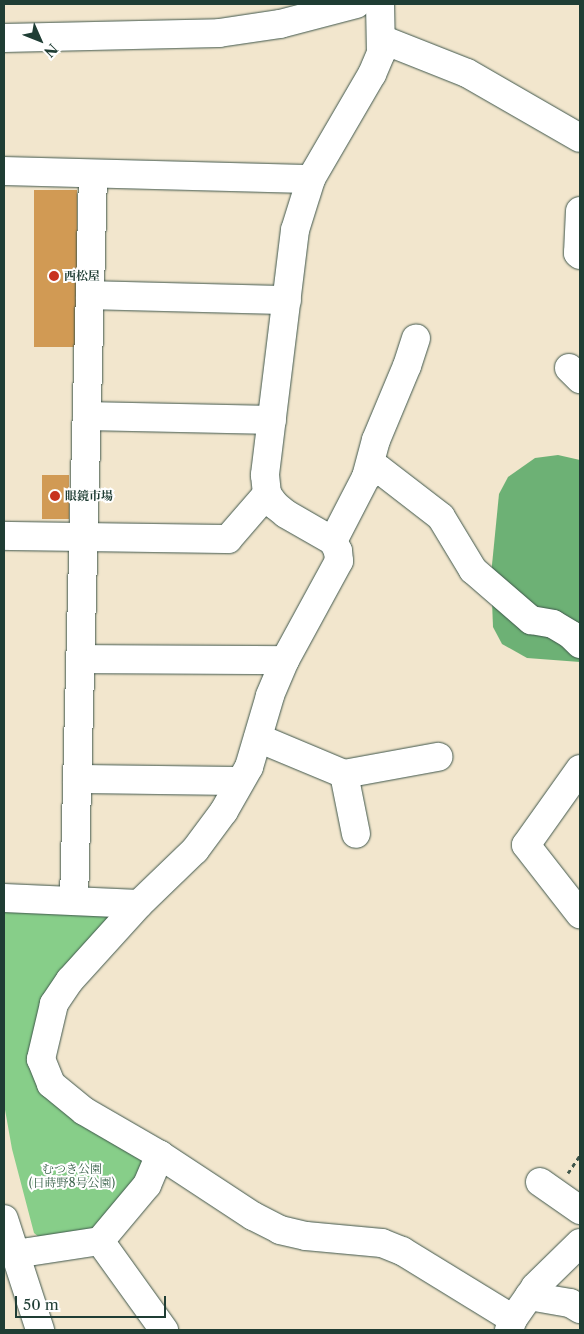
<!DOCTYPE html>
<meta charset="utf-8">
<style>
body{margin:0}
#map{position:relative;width:584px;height:1334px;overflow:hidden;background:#f2e6cd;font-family:"Libre Caslon Text","Noto Serif JP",serif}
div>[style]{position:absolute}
.green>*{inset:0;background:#87ce89}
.forest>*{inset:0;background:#6db175}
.building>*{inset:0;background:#d19a54;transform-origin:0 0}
.path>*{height:3px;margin-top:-1.5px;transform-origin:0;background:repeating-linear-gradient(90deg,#3f564b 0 4px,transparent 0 8px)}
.roads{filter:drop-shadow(0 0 1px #3f564b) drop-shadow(0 0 1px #3f564b)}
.minor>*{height:28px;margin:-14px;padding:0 14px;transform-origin:14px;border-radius:14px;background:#fff}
.dots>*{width:14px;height:14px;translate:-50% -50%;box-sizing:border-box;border:2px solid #fff;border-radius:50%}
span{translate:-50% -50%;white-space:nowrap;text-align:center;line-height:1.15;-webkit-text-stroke:4px #fff;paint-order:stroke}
.poi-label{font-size:12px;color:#1f3d34;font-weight:700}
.left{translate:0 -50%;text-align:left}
.park-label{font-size:12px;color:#396149}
.frame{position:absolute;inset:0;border:5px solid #1f3d34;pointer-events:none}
.north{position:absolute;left:15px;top:15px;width:50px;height:50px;-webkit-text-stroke:4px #fff;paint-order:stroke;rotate:134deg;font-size:14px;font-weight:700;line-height:20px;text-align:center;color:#1f3d34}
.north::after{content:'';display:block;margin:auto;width:18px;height:22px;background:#1f3d34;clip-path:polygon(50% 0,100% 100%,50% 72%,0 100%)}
.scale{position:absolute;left:15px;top:1296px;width:151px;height:22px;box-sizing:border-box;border:2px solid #1f3d34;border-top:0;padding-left:6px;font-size:15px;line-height:18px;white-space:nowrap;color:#1f3d34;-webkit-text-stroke:4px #fff;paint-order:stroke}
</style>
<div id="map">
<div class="green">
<div style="clip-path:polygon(4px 907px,111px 910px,114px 918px,31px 1056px,146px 1162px,146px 1172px,94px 1229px,44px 1241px,34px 1233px,12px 1149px,4px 1104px)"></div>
</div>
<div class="forest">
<div style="clip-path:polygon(558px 455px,580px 460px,580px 662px,527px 658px,502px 644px,493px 627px,491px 575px,499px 494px,508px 477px,535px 458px)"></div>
</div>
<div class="building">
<div style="left:34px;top:190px;width:43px;height:157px"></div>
<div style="left:42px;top:475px;width:27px;height:44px"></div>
</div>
<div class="path">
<div style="left:568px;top:1173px;width:22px;rotate:-56deg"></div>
</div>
<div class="roads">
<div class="minor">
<div style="left:380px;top:4px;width:49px;rotate:88.8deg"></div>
<div style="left:381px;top:53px;width:23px;rotate:113deg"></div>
<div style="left:372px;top:74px;width:121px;rotate:120.2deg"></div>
<div style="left:311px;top:179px;width:53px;rotate:107.4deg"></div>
<div style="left:295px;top:230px;width:247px;rotate:97deg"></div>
<div style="left:265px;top:475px;width:19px;rotate:84deg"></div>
<div style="left:267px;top:494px;width:14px;rotate:54deg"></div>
<div style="left:275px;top:505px;width:14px;rotate:39deg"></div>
<div style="left:286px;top:514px;width:54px;rotate:29.9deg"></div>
<div style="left:333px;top:541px;width:11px;rotate:63deg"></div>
<div style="left:338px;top:551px;width:10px;rotate:84deg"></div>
<div style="left:339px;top:561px;width:113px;rotate:118.6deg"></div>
<div style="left:285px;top:660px;width:39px;rotate:113deg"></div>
<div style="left:270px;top:696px;width:74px;rotate:106.5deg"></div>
<div style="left:249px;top:767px;width:51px;rotate:119.6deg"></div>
<div style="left:224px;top:811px;width:49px;rotate:126.6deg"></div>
<div style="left:195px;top:850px;width:78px;rotate:136deg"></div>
<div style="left:139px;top:904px;width:103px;rotate:132.2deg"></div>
<div style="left:70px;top:980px;width:29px;rotate:124deg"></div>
<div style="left:54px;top:1004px;width:57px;rotate:103.3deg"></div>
<div style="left:41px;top:1059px;width:27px;rotate:68deg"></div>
<div style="left:51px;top:1084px;width:43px;rotate:39.3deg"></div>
<div style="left:84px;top:1111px;width:88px;rotate:30.1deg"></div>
<div style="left:160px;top:1155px;width:111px;rotate:33.3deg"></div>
<div style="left:253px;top:1216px;width:30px;rotate:27deg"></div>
<div style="left:280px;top:1230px;width:27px;rotate:13deg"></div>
<div style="left:306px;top:1236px;width:76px;rotate:5.3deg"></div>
<div style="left:382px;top:1243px;width:22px;rotate:22deg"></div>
<div style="left:402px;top:1251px;width:130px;rotate:31.5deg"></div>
<div style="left:4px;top:38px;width:215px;rotate:-1.3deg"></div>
<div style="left:219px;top:33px;width:62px;rotate:-8.4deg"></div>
<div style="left:280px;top:24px;width:79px;rotate:-14.7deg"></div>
<div style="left:381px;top:39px;width:92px;rotate:21.6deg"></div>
<div style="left:467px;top:73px;width:130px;rotate:29.9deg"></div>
<div style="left:4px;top:171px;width:307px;rotate:1.5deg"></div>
<div style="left:580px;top:211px;width:42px;rotate:92.7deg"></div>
<div style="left:578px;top:253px;width:3px;rotate:45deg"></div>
<div style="left:90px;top:295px;width:197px;rotate:1.5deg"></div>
<div style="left:569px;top:368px;width:16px;rotate:45deg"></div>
<div style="left:87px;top:416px;width:185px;rotate:1.2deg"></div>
<div style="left:366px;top:477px;width:38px;rotate:-75deg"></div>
<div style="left:376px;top:440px;width:80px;rotate:-67.3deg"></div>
<div style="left:407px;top:366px;width:29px;rotate:-72deg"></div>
<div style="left:4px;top:536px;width:224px;rotate:0.8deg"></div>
<div style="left:228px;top:539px;width:60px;rotate:-49.1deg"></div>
<div style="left:333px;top:541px;width:72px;rotate:-62.7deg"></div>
<div style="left:366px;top:477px;width:15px;rotate:-32deg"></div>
<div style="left:379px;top:469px;width:78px;rotate:37.7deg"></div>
<div style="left:441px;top:517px;width:62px;rotate:58.9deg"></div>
<div style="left:473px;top:570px;width:77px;rotate:40.8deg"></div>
<div style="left:531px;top:620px;width:22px;rotate:10deg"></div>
<div style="left:553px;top:624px;width:21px;rotate:31deg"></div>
<div style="left:571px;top:635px;width:13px;rotate:45deg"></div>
<div style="left:80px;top:659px;width:205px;rotate:0.3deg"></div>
<div style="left:258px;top:738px;width:93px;rotate:22.7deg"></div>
<div style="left:344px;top:774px;width:61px;rotate:78.7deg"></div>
<div style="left:580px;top:769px;width:93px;rotate:125.4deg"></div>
<div style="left:526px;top:845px;width:88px;rotate:52deg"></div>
<div style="left:344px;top:774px;width:96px;rotate:-10.3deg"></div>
<div style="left:77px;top:779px;width:163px;rotate:0.7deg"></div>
<div style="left:4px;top:898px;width:135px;rotate:2.5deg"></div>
<div style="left:74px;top:900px;width:726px;rotate:-88.5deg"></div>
<div style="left:540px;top:1182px;width:49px;rotate:35deg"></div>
<div style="left:4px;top:1219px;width:117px;rotate:72deg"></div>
<div style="left:100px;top:1241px;width:110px;rotate:54.3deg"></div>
<div style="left:15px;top:1254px;width:86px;rotate:-8.7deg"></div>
<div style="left:100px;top:1241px;width:73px;rotate:-50deg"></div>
<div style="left:147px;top:1185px;width:33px;rotate:-67deg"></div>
<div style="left:529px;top:1296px;width:42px;rotate:9.7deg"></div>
<div style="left:570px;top:1303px;width:12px;rotate:31deg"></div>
<div style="left:509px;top:1330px;width:12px;rotate:-70deg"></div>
<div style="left:513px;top:1319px;width:39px;rotate:-55deg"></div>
<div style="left:535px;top:1287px;width:63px;rotate:-44.4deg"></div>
</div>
</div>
<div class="dots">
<div style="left:54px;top:276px;background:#c8321e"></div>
<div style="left:55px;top:496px;background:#c8321e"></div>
</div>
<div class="poi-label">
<span class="left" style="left:64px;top:276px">西松屋</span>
<span class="left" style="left:65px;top:496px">眼鏡市場</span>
</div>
<div class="park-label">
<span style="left:72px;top:1176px">むつき公園<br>(日蒔野8号公園)</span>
</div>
<div class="frame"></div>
<div class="north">N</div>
<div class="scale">50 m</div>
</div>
